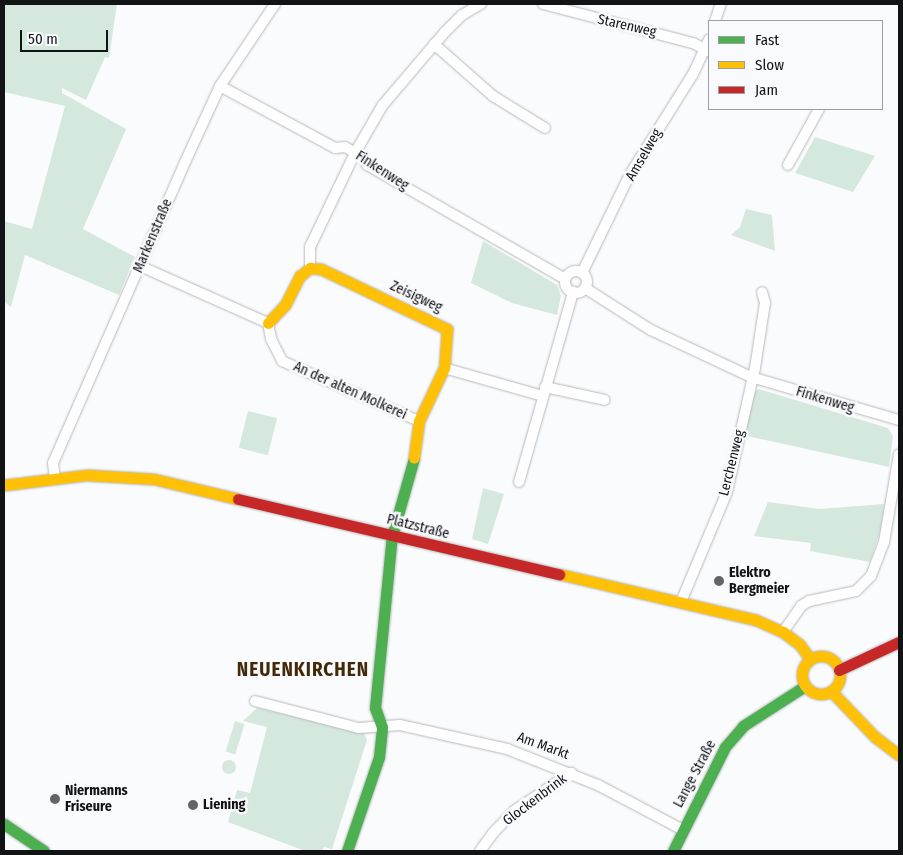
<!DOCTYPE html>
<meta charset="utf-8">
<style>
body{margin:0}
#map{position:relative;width:903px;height:855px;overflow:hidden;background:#fafbfd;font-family:"Fira Sans Condensed",sans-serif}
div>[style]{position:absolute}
.green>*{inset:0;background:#d5e8de;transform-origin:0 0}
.round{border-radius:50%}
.roads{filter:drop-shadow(0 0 1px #b7b8ba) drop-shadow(0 0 1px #b7b8ba)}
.street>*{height:10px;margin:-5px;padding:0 5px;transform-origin:5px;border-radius:5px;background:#fefeff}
.street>.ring{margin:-5px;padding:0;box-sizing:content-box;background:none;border:10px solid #fefeff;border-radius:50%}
.fast>*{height:11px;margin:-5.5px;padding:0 5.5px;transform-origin:5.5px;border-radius:5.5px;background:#4caf50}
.slow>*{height:11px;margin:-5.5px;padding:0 5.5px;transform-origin:5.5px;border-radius:5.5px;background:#ffc107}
.slow>.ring{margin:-5.5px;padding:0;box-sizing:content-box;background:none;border:11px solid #ffc107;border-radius:50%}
.jam>*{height:11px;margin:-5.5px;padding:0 5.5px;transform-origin:5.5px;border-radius:5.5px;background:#c62828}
.dots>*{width:14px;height:14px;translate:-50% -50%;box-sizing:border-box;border:2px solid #f9fafe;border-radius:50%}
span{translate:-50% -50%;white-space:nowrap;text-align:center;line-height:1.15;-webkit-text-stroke:5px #f9fafe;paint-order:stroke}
.street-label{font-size:14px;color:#121315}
.poi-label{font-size:14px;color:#121315;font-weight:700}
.left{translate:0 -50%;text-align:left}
.district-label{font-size:19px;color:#432907;font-weight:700;letter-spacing:1px}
.frame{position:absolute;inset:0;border:5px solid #121315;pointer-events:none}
.legend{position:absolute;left:708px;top:20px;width:175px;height:90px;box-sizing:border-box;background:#f9fafe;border:1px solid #9d9ea1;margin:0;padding:6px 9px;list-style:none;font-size:15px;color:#121315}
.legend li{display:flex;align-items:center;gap:10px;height:25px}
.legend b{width:25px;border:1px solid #9d9ea1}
.scale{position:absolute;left:20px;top:30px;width:88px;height:22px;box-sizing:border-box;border:2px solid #121315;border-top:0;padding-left:6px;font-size:15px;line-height:18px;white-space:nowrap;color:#121315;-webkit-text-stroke:4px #f9fafe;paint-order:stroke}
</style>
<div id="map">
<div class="green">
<div style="clip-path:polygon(4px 4px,117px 4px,109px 58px,105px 57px,86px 100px,62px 88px,62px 93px,126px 129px,83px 229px,135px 257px,119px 295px,25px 255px,11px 307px,4px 302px,4px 221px,32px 229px,65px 106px,4px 92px)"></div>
<div style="clip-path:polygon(815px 137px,875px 156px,853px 192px,795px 173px)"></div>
<div style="clip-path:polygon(746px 209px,772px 215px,775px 251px,731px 235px,740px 227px)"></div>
<div style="clip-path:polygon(483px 241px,557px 285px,561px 296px,557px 315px,512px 303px,471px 283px)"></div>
<div style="clip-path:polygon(759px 389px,888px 428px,893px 436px,889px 467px,742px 435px,752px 393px)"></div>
<div style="left:248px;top:411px;width:30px;height:38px;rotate:14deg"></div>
<div style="clip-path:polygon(483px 488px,504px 494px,488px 544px,472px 539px)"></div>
<div style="clip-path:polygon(768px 502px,820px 509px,884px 504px,881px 529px,870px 562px,810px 551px,811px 543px,754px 536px)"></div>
<div style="clip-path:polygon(257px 708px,364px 733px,367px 740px,332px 849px,324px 847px,322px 851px,305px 851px,228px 822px,237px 790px,250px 793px,267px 727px,243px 721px)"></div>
<div style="left:235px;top:721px;width:10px;height:32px;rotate:17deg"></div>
<div class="round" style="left:222px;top:760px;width:14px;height:14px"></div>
</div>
<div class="roads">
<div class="street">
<div style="left:543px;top:4px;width:155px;rotate:14.6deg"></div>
<div style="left:693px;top:43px;width:18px;rotate:27deg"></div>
<div style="left:715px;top:21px;width:18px;rotate:-71deg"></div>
<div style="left:434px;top:44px;width:79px;rotate:41.4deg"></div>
<div style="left:493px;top:96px;width:61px;rotate:31.6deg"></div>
<div style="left:220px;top:86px;width:131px;rotate:28.3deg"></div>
<div style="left:335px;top:148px;width:10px;rotate:-6deg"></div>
<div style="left:345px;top:147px;width:21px;rotate:29deg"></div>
<div style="left:363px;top:157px;width:9px;rotate:63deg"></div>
<div style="left:367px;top:165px;width:228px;rotate:29.9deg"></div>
<div style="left:788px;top:165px;width:64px;rotate:-61deg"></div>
<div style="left:140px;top:266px;width:140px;rotate:24deg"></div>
<div style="left:268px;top:323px;width:16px;rotate:79deg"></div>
<div style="left:271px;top:339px;width:25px;rotate:63deg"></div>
<div style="left:282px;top:361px;width:150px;rotate:23.7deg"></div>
<div style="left:310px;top:268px;width:21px;rotate:-90deg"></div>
<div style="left:310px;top:247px;width:104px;rotate:-64.4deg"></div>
<div style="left:355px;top:153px;width:54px;rotate:-60.1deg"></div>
<div style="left:382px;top:106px;width:97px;rotate:-49.6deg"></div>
<div style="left:445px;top:32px;width:24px;rotate:-45deg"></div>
<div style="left:462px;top:15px;width:22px;rotate:-30deg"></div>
<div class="ring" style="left:565px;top:271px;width:12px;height:12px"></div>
<div style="left:582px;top:273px;width:108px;rotate:-64.1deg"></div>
<div style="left:629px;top:176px;width:120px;rotate:-57.9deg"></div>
<div style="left:693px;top:74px;width:38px;rotate:-65deg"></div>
<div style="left:585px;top:288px;width:78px;rotate:32.5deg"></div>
<div style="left:651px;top:330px;width:110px;rotate:25.2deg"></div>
<div style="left:751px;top:377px;width:154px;rotate:16.2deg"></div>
<div style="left:444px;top:368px;width:103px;rotate:15.8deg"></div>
<div style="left:545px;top:387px;width:61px;rotate:12.2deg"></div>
<div style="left:55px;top:478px;width:15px;rotate:-98deg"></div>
<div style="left:53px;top:463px;width:331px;rotate:-66.3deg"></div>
<div style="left:186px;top:160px;width:81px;rotate:-65.3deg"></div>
<div style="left:220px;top:86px;width:99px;rotate:-56.1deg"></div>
<div style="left:519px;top:482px;width:198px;rotate:-74.1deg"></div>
<div style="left:681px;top:602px;width:119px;rotate:-67.3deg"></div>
<div style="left:727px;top:492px;width:127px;rotate:-77.3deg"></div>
<div style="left:755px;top:368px;width:66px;rotate:-81.3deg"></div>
<div style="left:765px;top:303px;width:11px;rotate:-105deg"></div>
<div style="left:783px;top:632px;width:32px;rotate:-55deg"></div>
<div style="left:801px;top:606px;width:9px;rotate:-32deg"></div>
<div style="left:809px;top:601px;width:48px;rotate:-12deg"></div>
<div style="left:856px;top:591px;width:21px;rotate:-45deg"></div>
<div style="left:871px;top:576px;width:36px;rotate:-69deg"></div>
<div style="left:884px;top:542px;width:89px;rotate:-80.3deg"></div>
<div style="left:255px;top:701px;width:107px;rotate:14.6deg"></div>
<div style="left:359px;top:728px;width:41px;rotate:-4.2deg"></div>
<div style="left:400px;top:725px;width:110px;rotate:12.6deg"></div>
<div style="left:507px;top:749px;width:98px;rotate:21.6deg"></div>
<div style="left:598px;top:785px;width:96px;rotate:27.9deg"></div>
<div style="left:480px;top:851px;width:22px;rotate:-54deg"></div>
<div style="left:493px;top:833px;width:30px;rotate:-46deg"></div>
<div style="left:514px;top:811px;width:69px;rotate:-33.7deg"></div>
</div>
<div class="fast">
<div style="left:4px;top:824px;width:48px;rotate:34deg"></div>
<div style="left:347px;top:851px;width:99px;rotate:-71.2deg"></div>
<div style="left:379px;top:757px;width:30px;rotate:-84deg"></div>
<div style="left:382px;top:727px;width:20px;rotate:-110deg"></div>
<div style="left:375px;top:708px;width:173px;rotate:-84.4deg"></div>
<div style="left:392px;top:536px;width:81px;rotate:-74.2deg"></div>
<div style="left:673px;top:851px;width:116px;rotate:-63.4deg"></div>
<div style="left:725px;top:747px;width:28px;rotate:-49deg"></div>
<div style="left:743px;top:726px;width:74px;rotate:-32.8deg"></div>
</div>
<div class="slow">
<div style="left:268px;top:323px;width:25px;rotate:-47deg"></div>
<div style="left:285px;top:305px;width:33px;rotate:-63deg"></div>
<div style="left:300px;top:276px;width:13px;rotate:-39deg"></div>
<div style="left:310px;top:268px;width:11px;rotate:5deg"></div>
<div style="left:321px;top:269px;width:140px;rotate:25.5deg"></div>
<div style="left:447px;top:329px;width:39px;rotate:94deg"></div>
<div style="left:444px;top:368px;width:59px;rotate:115.3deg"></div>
<div style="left:419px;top:421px;width:37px;rotate:98deg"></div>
<div style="left:4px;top:485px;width:84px;rotate:-6.9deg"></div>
<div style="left:87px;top:475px;width:67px;rotate:3.4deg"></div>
<div style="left:154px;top:479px;width:86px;rotate:13.4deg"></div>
<div style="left:559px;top:574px;width:202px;rotate:13.1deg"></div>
<div style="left:756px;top:620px;width:30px;rotate:24deg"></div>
<div style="left:783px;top:632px;width:21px;rotate:37deg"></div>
<div style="left:800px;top:645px;width:17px;rotate:54deg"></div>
<div class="ring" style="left:802px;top:656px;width:27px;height:27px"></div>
<div style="left:831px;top:691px;width:64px;rotate:46.3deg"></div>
<div style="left:875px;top:737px;width:30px;rotate:37deg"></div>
</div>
<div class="jam">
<div style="left:238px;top:499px;width:330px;rotate:13.2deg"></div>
<div style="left:839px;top:670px;width:66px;rotate:-25deg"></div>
</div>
</div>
<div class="dots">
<div style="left:719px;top:581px;background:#636466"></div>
<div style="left:55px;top:799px;background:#636466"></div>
<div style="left:193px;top:805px;background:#636466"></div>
</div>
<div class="street-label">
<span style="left:627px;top:26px;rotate:13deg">Starenweg</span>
<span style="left:644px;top:155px;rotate:-60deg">Amselweg</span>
<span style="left:382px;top:171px;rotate:33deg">Finkenweg</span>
<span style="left:153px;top:236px;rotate:-67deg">Markenstraße</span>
<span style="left:416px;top:297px;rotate:25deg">Zeisigweg</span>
<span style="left:350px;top:391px;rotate:24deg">An der alten Molkerei</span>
<span style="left:825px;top:400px;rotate:17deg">Finkenweg</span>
<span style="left:732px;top:463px;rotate:-76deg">Lerchenweg</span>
<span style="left:418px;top:527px;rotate:14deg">Platzstraße</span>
<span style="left:543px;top:746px;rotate:20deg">Am Markt</span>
<span style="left:695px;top:774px;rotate:-62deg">Lange Straße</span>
<span style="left:535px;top:800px;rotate:-37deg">Glockenbrink</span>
</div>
<div class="poi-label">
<span class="left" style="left:729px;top:581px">Elektro<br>Bergmeier</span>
<span class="left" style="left:65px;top:799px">Niermanns<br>Friseure</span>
<span class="left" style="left:203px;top:805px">Liening</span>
</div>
<div class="district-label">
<span style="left:303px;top:670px">NEUENKIRCHEN</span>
</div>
<div class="frame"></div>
<ul class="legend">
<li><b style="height:6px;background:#4caf50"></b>Fast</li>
<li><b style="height:6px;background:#ffc107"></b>Slow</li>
<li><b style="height:6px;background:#c62828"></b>Jam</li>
</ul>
<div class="scale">50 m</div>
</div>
